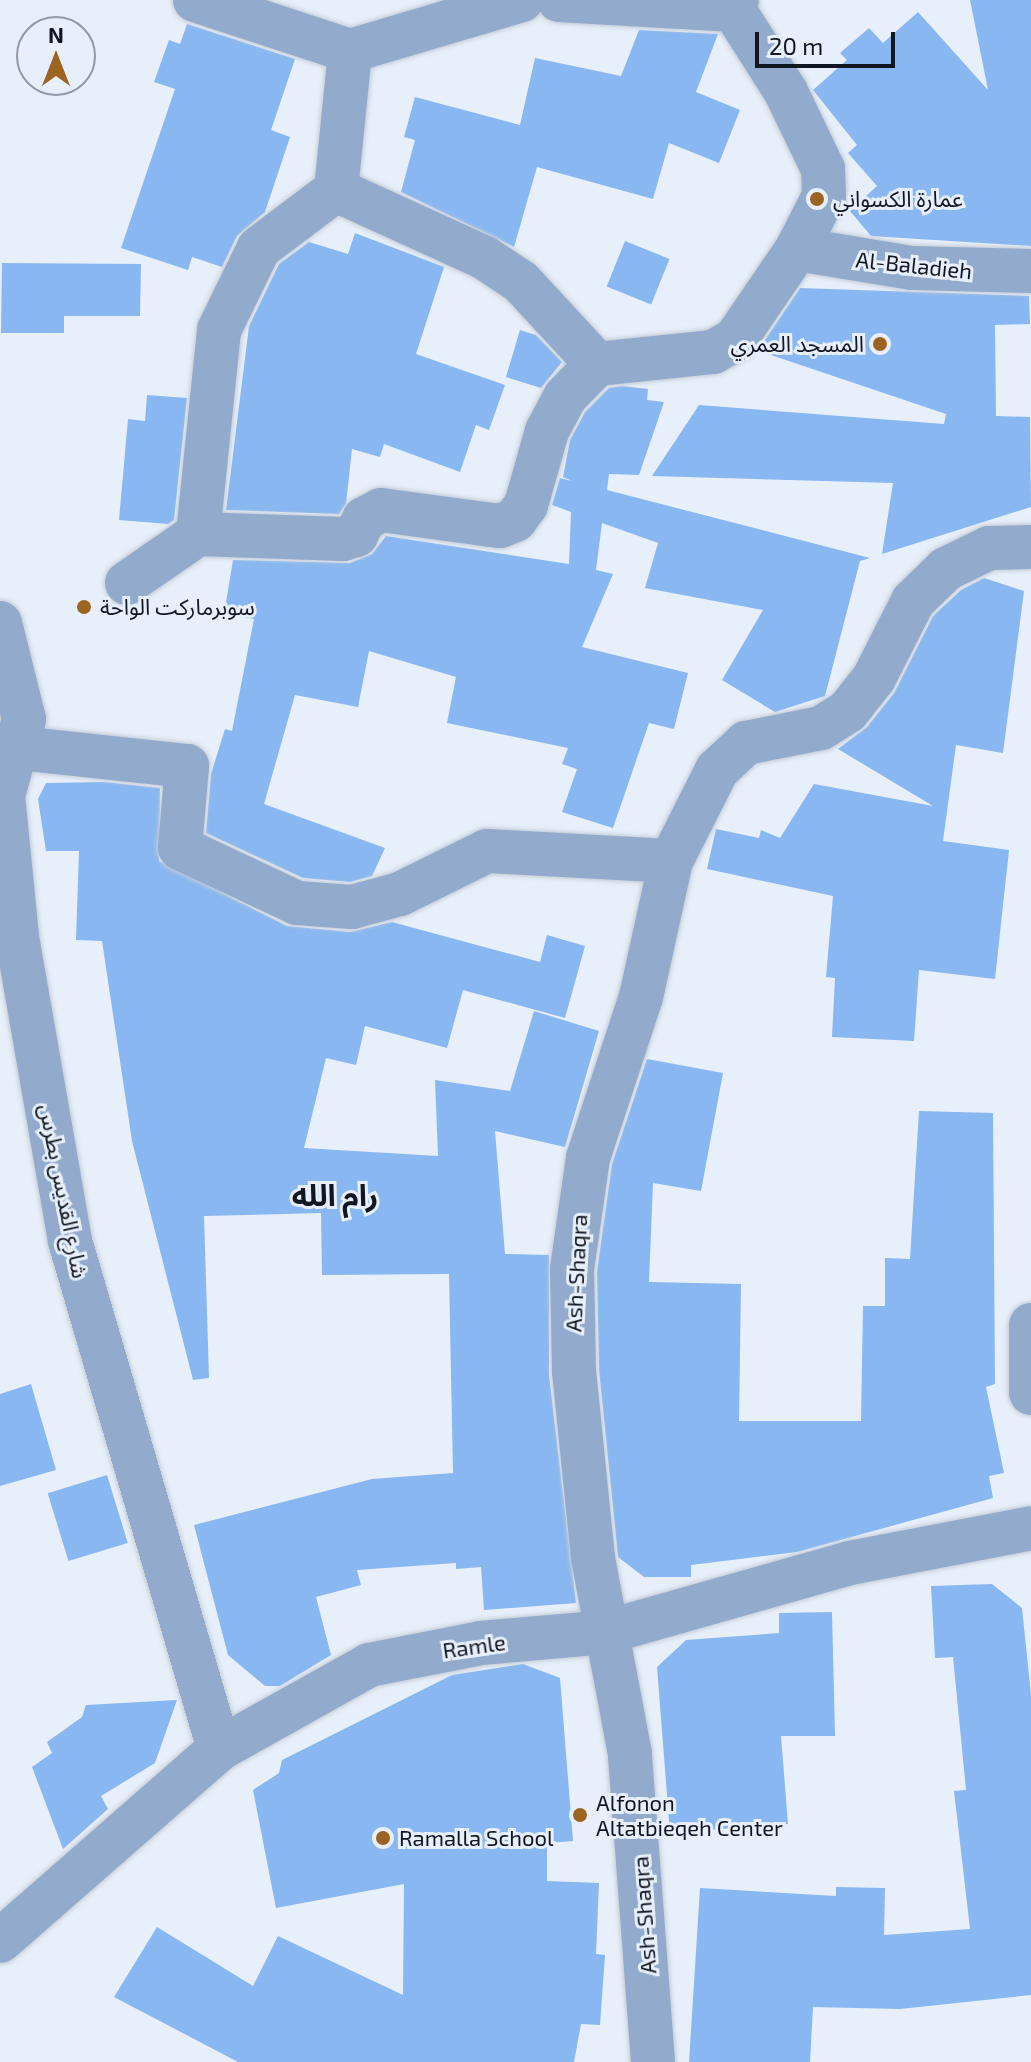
<!DOCTYPE html>
<meta charset="utf-8">
<style>
body{margin:0}
#map{position:relative;width:1031px;height:2062px;overflow:hidden;background:#e7effa;font-family:"Exo 2","Noto Sans Arabic",sans-serif}
div>[style]{position:absolute}
.building>*{inset:0;background:#88b7f1;transform-origin:0 0}
.roads{filter:drop-shadow(0 0 2px #c5ccd7) drop-shadow(0 0 2px #c5ccd7)}
.minor>*{height:44px;margin:-22px;padding:0 22px;transform-origin:22px;border-radius:22px;background:#92abcc}
.dots>*{width:22px;height:22px;translate:-50% -50%;box-sizing:border-box;border:4px solid #e7effa;border-radius:50%}
span{translate:-50% -50%;white-space:nowrap;text-align:center;line-height:1.15;-webkit-text-stroke:6px #e7effa;paint-order:stroke}
.poi-label{font-size:22px;color:#101720}
.left{translate:0 -50%;text-align:left}
.right{translate:-100% -50%;text-align:right}
.street-label{font-size:22px;color:#101720}
.district-label{font-size:30px;color:#101720;font-weight:700}
.north{position:absolute;left:16px;top:16px;width:80px;height:80px;box-sizing:border-box;background:#e7effa;border:2px solid #9199a3;border-radius:50%;rotate:0deg;font-size:22px;font-weight:700;line-height:32px;text-align:center;color:#101720}
.north::after{content:'';display:block;margin:auto;width:28px;height:36px;background:#9c6321;clip-path:polygon(50% 0,100% 100%,50% 72%,0 100%)}
.scale{position:absolute;left:755px;top:32px;width:140px;height:36px;box-sizing:border-box;border:4px solid #101720;border-top:0;padding-left:10px;font-size:24px;line-height:28px;white-space:nowrap;color:#101720;-webkit-text-stroke:6px #e7effa;paint-order:stroke}
</style>
<div id="map">
<div class="building">
<div style="clip-path:polygon(970px 0,1031px 0,1031px 246px,871px 236px,850px 211px,877px 186px,848px 153px,857px 145px,813px 90px,847px 60px,840px 53px,869px 28px,883px 43px,918px 12px,988px 90px)"></div>
<div style="clip-path:polygon(187px 24px,295px 59px,271px 130px,290px 137px,265px 212px,237px 236px,222px 267px,192px 257px,188px 270px,121px 248px,175px 89px,154px 82px,169px 40px,180px 44px)"></div>
<div style="clip-path:polygon(639px 30px,718px 34px,696px 92px,740px 110px,719px 163px,669px 143px,653px 199px,537px 167px,514px 247px,401px 192px,415px 140px,404px 137px,415px 97px,520px 125px,535px 58px,621px 76px)"></div>
<div style="clip-path:polygon(355px 233px,444px 267px,416px 354px,505px 385px,489px 430px,476px 425px,460px 472px,384px 444px,380px 457px,352px 449px,346px 504px,339px 514px,226px 510px,249px 326px,279px 264px,309px 242px,348px 254px)"></div>
<div style="left:625px;top:241px;width:48px;height:49px;rotate:22deg"></div>
<div style="clip-path:polygon(2px 263px,141px 264px,140px 316px,64px 316px,64px 333px,1px 333px)"></div>
<div style="clip-path:polygon(800px 288px,1029px 296px,1030px 324px,995px 325px,996px 416px,1030px 417px,1031px 507px,882px 554px,893px 483px,652px 476px,699px 405px,944px 424px,946px 414px,765px 353px,765px 340px)"></div>
<div style="clip-path:polygon(520px 330px,536px 335px,562px 362px,541px 388px,506px 377px)"></div>
<div style="clip-path:polygon(622px 386px,648px 389px,647px 400px,664px 402px,639px 475px,609px 474px,607px 490px,870px 558px,860px 561px,825px 696px,775px 712px,722px 680px,763px 610px,645px 588px,658px 543px,602px 523px,596px 570px,613px 574px,582px 647px,688px 673px,674px 729px,649px 723px,613px 828px,562px 812px,577px 769px,562px 764px,568px 748px,447px 723px,456px 677px,369px 651px,358px 707px,295px 695px,264px 804px,385px 848px,372px 876px,350px 882px,303px 878px,206px 833px,211px 774px,225px 729px,232px 731px,254px 619px,224px 614px,233px 560px,350px 563px,372px 554px,386px 536px,569px 564px,571px 512px,552px 505px,560px 478px,572px 481px,563px 477px,570px 440px,585px 412px,609px 388px)"></div>
<div style="clip-path:polygon(147px 395px,187px 398px,174px 520px,168px 524px,119px 520px,128px 419px,145px 421px)"></div>
<div style="clip-path:polygon(984px 578px,1024px 591px,1003px 753px,956px 745px,943px 841px,1009px 850px,995px 979px,919px 970px,914px 1041px,832px 1037px,835px 978px,826px 977px,833px 896px,707px 869px,716px 829px,759px 838px,761px 830px,780px 838px,814px 784px,933px 806px,838px 749px,867px 727px,894px 693px,933px 616px,961px 590px)"></div>
<div style="clip-path:polygon(104px 782px,160px 788px,159px 861px,287px 926px,350px 932px,392px 922px,540px 962px,547px 935px,585px 946px,565px 1018px,463px 990px,447px 1048px,365px 1026px,356px 1065px,326px 1058px,304px 1148px,438px 1156px,435px 1080px,510px 1091px,534px 1011px,599px 1031px,565px 1147px,495px 1131px,505px 1254px,549px 1255px,549px 1375px,576px 1603px,484px 1610px,481px 1567px,456px 1569px,456px 1563px,357px 1570px,361px 1585px,316px 1597px,331px 1655px,280px 1686px,265px 1686px,228px 1655px,194px 1525px,372px 1479px,453px 1473px,449px 1274px,322px 1275px,321px 1213px,204px 1216px,209px 1378px,193px 1380px,132px 1141px,102px 941px,76px 940px,79px 851px,46px 851px,38px 799px,46px 783px)"></div>
<div style="clip-path:polygon(647px 1059px,723px 1073px,701px 1191px,653px 1183px,649px 1282px,741px 1284px,739px 1421px,861px 1421px,863px 1306px,885px 1306px,885px 1258px,910px 1259px,919px 1111px,993px 1113px,995px 1384px,986px 1387px,1004px 1473px,989px 1476px,993px 1498px,797px 1552px,691px 1565px,691px 1577px,644px 1577px,618px 1557px,599px 1370px,597px 1271px,612px 1164px)"></div>
<div style="clip-path:polygon(31px 1384px,56px 1470px,0 1486px,0 1394px)"></div>
<div style="left:107px;top:1475px;width:71px;height:62px;rotate:73deg"></div>
<div style="clip-path:polygon(992px 1584px,1022px 1608px,1031px 1695px,1031px 1995px,900px 2009px,813px 2007px,810px 2062px,689px 2062px,700px 1888px,836px 1896px,836px 1887px,885px 1888px,884px 1935px,970px 1929px,954px 1791px,966px 1790px,953px 1657px,935px 1658px,931px 1586px)"></div>
<div style="clip-path:polygon(832px 1612px,835px 1736px,781px 1736px,788px 1824px,670px 1833px,657px 1667px,686px 1640px,779px 1633px,779px 1613px)"></div>
<div style="clip-path:polygon(523px 1664px,560px 1678px,573px 1841px,547px 1843px,547px 1881px,599px 1883px,596px 1954px,605px 1955px,600px 2025px,581px 2024px,574px 2062px,238px 2062px,114px 1997px,157px 1927px,253px 1986px,278px 1936px,403px 1995px,404px 1884px,276px 1908px,253px 1790px,279px 1773px,282px 1760px,452px 1675px)"></div>
<div style="clip-path:polygon(177px 1700px,155px 1763px,101px 1796px,108px 1809px,63px 1849px,32px 1767px,52px 1753px,47px 1742px,82px 1717px,86px 1705px)"></div>
</div>
<div class="roads">
<div class="minor">
<div style="left:195px;top:0;width:163px;rotate:18.2deg"></div>
<div style="left:350px;top:51px;width:179px;rotate:-16.5deg"></div>
<div style="left:559px;top:0;width:175px;rotate:3.3deg"></div>
<div style="left:336px;top:190px;width:164px;rotate:24.5deg"></div>
<div style="left:485px;top:258px;width:43px;rotate:33.7deg"></div>
<div style="left:521px;top:282px;width:112px;rotate:47.2deg"></div>
<div style="left:597px;top:364px;width:117px;rotate:-5.9deg"></div>
<div style="left:713px;top:352px;width:25px;rotate:-29deg"></div>
<div style="left:735px;top:340px;width:110px;rotate:-55.7deg"></div>
<div style="left:797px;top:249px;width:59px;rotate:-63deg"></div>
<div style="left:824px;top:196px;width:27px;rotate:-92deg"></div>
<div style="left:823px;top:169px;width:85px;rotate:-115.7deg"></div>
<div style="left:786px;top:92px;width:97px;rotate:-122.4deg"></div>
<div style="left:734px;top:10px;width:10px;rotate:-73deg"></div>
<div style="left:797px;top:249px;width:117px;rotate:9.4deg"></div>
<div style="left:912px;top:268px;width:119px;rotate:1.4deg"></div>
<div style="left:198px;top:534px;width:205px;rotate:-84.1deg"></div>
<div style="left:219px;top:330px;width:91px;rotate:-64deg"></div>
<div style="left:259px;top:248px;width:96px;rotate:-37deg"></div>
<div style="left:336px;top:190px;width:140px;rotate:-84.2deg"></div>
<div style="left:127px;top:583px;width:86px;rotate:-34.6deg"></div>
<div style="left:198px;top:534px;width:145px;rotate:2deg"></div>
<div style="left:343px;top:539px;width:14px;rotate:-17deg"></div>
<div style="left:356px;top:535px;width:18px;rotate:-63deg"></div>
<div style="left:364px;top:519px;width:19px;rotate:-28deg"></div>
<div style="left:381px;top:510px;width:120px;rotate:7.7deg"></div>
<div style="left:500px;top:526px;width:16px;rotate:-22deg"></div>
<div style="left:515px;top:520px;width:19px;rotate:-54deg"></div>
<div style="left:526px;top:505px;width:77px;rotate:-74.2deg"></div>
<div style="left:547px;top:431px;width:38px;rotate:-62deg"></div>
<div style="left:565px;top:397px;width:46px;rotate:-45.9deg"></div>
<div style="left:0;top:623px;width:99px;rotate:76deg"></div>
<div style="left:24px;top:719px;width:80px;rotate:105.3deg"></div>
<div style="left:3px;top:796px;width:142px;rotate:84.3deg"></div>
<div style="left:17px;top:937px;width:309px;rotate:80.1deg"></div>
<div style="left:70px;top:1241px;width:529px;rotate:73.65deg"></div>
<div style="left:18px;top:748px;width:170px;rotate:6.1deg"></div>
<div style="left:187px;top:766px;width:82px;rotate:94.9deg"></div>
<div style="left:180px;top:848px;width:129px;rotate:25.2deg"></div>
<div style="left:297px;top:903px;width:55px;rotate:4.2deg"></div>
<div style="left:352px;top:907px;width:50px;rotate:-15.2deg"></div>
<div style="left:400px;top:894px;width:97px;rotate:-26.3deg"></div>
<div style="left:487px;top:851px;width:184px;rotate:3.1deg"></div>
<div style="left:1031px;top:1325px;width:68px;rotate:90deg"></div>
<div style="left:0;top:1941px;width:291px;rotate:-41.2deg"></div>
<div style="left:219px;top:1749px;width:172px;rotate:-29.2deg"></div>
<div style="left:369px;top:1665px;width:114px;rotate:-11.1deg"></div>
<div style="left:481px;top:1643px;width:125px;rotate:-5deg"></div>
<div style="left:606px;top:1632px;width:254px;rotate:-15.8deg"></div>
<div style="left:850px;top:1563px;width:184px;rotate:-10.9deg"></div>
<div style="left:653px;top:2062px;width:309px;rotate:-94.3deg"></div>
<div style="left:630px;top:1754px;width:199px;rotate:-100.7deg"></div>
<div style="left:593px;top:1558px;width:187px;rotate:-95.8deg"></div>
<div style="left:574px;top:1372px;width:103px;rotate:-91.1deg"></div>
<div style="left:572px;top:1269px;width:112px;rotate:-81.8deg"></div>
<div style="left:588px;top:1158px;width:169px;rotate:-71.8deg"></div>
<div style="left:641px;top:997px;width:139px;rotate:-77.6deg"></div>
<div style="left:671px;top:861px;width:102px;rotate:-63.2deg"></div>
<div style="left:717px;top:770px;width:40px;rotate:-43deg"></div>
<div style="left:746px;top:743px;width:76px;rotate:-11.3deg"></div>
<div style="left:821px;top:728px;width:32px;rotate:-32deg"></div>
<div style="left:848px;top:711px;width:42px;rotate:-51.8deg"></div>
<div style="left:874px;top:678px;width:86px;rotate:-63.1deg"></div>
<div style="left:913px;top:601px;width:46px;rotate:-44.1deg"></div>
<div style="left:946px;top:569px;width:48px;rotate:-26deg"></div>
<div style="left:989px;top:548px;width:42px;rotate:-1.4deg"></div>
</div>
</div>
<div class="dots">
<div style="left:817px;top:199px;background:#9c6321"></div>
<div style="left:880px;top:344px;background:#9c6321"></div>
<div style="left:84px;top:607px;background:#9c6321"></div>
<div style="left:580px;top:1815px;background:#9c6321"></div>
<div style="left:383px;top:1838px;background:#9c6321"></div>
</div>
<div class="poi-label">
<span class="left" style="left:833px;top:199px">عمارة الكسواني</span>
<span class="right" style="left:864px;top:344px">المسجد العمري</span>
<span class="left" style="left:100px;top:607px">سوبرماركت الواحة</span>
<span class="left" style="left:596px;top:1815px">Alfonon<br>Altatbieqeh Center</span>
<span class="left" style="left:399px;top:1838px">Ramalla School</span>
</div>
<div class="street-label">
<span style="left:914px;top:265px;rotate:6deg">Al-Baladieh</span>
<span style="left:64px;top:1191px;rotate:79deg">شارع القديس بطرس</span>
<span style="left:576px;top:1273px;rotate:-87deg">Ash-Shaqra</span>
<span style="left:474px;top:1646px;rotate:-8deg">Ramle</span>
<span style="left:644px;top:1915px;rotate:-94deg">Ash-Shaqra</span>
</div>
<div class="district-label">
<span style="left:335px;top:1194px">رام الله</span>
</div>
<div class="north">N</div>
<div class="scale">20 m</div>
</div>
